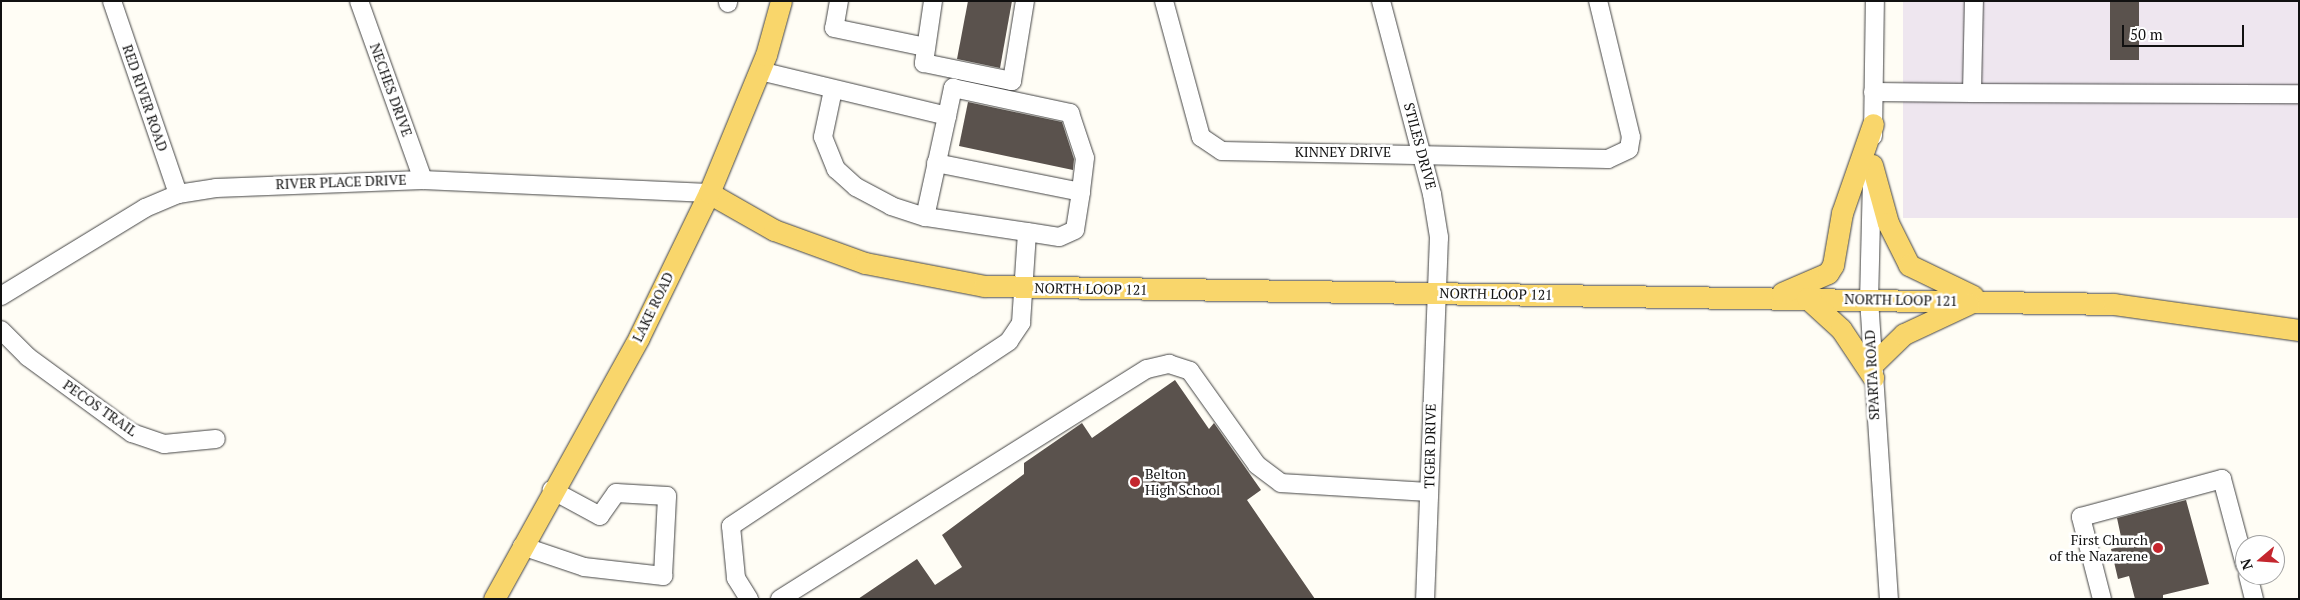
<!DOCTYPE html>
<style>
body{margin:0}
#map{position:relative;width:2300px;height:600px;overflow:hidden;background:#fffdf5;font-family:"PT Serif",serif}
div>[style]{position:absolute}
.industrial>*{inset:0;background:#eee6ef;transform-origin:0 0}
.building>*{inset:0;background:#5a524d;transform-origin:0 0}
.roads{filter:drop-shadow(0 0 1px #444) drop-shadow(0 0 1px #444)}
.minor>*{height:18px;margin:-9px;padding:0 9px;transform-origin:9px;border-radius:9px;background:#fff}
.major>*{height:21px;margin:-10.5px;padding:0 10.5px;transform-origin:10.5px;border-radius:10.5px;background:#f9d66b}
.dots>*{width:14px;height:14px;translate:-50% -50%;box-sizing:border-box;border:2px solid #fff;border-radius:50%}
span{translate:-50% -50%;white-space:nowrap;text-align:center;line-height:1.15;-webkit-text-stroke:5px #fff;paint-order:stroke}
.street-label{font-size:14px;color:#111}
.poi-label{font-size:14px;color:#111}
.left{translate:0 -50%;text-align:left}
.right{translate:-100% -50%;text-align:right}
.frame{position:absolute;inset:0;border:2px solid #111;pointer-events:none}
.north{position:absolute;left:2235px;top:535px;width:50px;height:50px;box-sizing:border-box;background:#fff;border:1px solid #a0a0a0;border-radius:50%;rotate:252deg;font-size:14px;font-weight:700;line-height:20px;text-align:center;color:#111}
.north::after{content:'';display:block;margin:auto;width:18px;height:22px;background:#c4262e;clip-path:polygon(50% 0,100% 100%,50% 72%,0 100%)}
.scale{position:absolute;left:2122px;top:25px;width:122px;height:22px;box-sizing:border-box;border:2px solid #111;border-top:0;padding-left:6px;font-size:15px;line-height:18px;white-space:nowrap;color:#111;-webkit-text-stroke:4px #fff;paint-order:stroke}
</style>
<div id="map">
<div class="industrial">
<div style="left:1903px;top:1px;width:396px;height:217px"></div>
</div>
<div class="building">
<div style="clip-path:polygon(968px 1px,1012px 1px,1000px 68px,957px 59px)"></div>
<div style="left:2110px;top:1px;width:29px;height:59px"></div>
<div style="clip-path:polygon(968px 102px,1062px 122px,1074px 159px,1073px 170px,959px 146px)"></div>
<div style="clip-path:polygon(1175px 380px,1209px 429px,1214px 423px,1261px 490px,1247px 500px,1315px 599px,858px 599px,917px 559px,935px 585px,962px 567px,942px 535px,1024px 474px,1024px 463px,1082px 423px,1092px 438px)"></div>
<div style="clip-path:polygon(2186px 500px,2209px 584px,2163px 595px,2163px 599px,2135px 599px,2129px 576px,2118px 579px,2111px 549px,2123px 546px,2117px 518px)"></div>
</div>
<div class="roads">
<div class="minor">
<div style="left:112px;top:1px;width:204px;rotate:71.1deg"></div>
<div style="left:359px;top:1px;width:190px;rotate:70.3deg"></div>
<div style="left:839px;top:1px;width:27px;rotate:100deg"></div>
<div style="left:834px;top:28px;width:94px;rotate:11.7deg"></div>
<div style="left:933px;top:1px;width:63px;rotate:98.3deg"></div>
<div style="left:924px;top:63px;width:90px;rotate:11.6deg"></div>
<div style="left:1012px;top:81px;width:81px;rotate:-80.8deg"></div>
<div style="left:1164px;top:1px;width:141px;rotate:74.8deg"></div>
<div style="left:1201px;top:137px;width:25px;rotate:34deg"></div>
<div style="left:1222px;top:151px;width:386px;rotate:1.2deg"></div>
<div style="left:1608px;top:159px;width:23px;rotate:-25deg"></div>
<div style="left:1629px;top:149px;width:12px;rotate:-81deg"></div>
<div style="left:1631px;top:137px;width:140px;rotate:-103.6deg"></div>
<div style="left:1381px;top:1px;width:200px;rotate:75.2deg"></div>
<div style="left:1432px;top:194px;width:44px;rotate:80.8deg"></div>
<div style="left:1439px;top:237px;width:362px;rotate:92.2deg"></div>
<div style="left:728px;top:3px;width:2px;rotate:-90deg"></div>
<div style="left:833px;top:90px;width:48px;rotate:102deg"></div>
<div style="left:823px;top:137px;width:35px;rotate:68deg"></div>
<div style="left:836px;top:169px;width:27px;rotate:42deg"></div>
<div style="left:856px;top:187px;width:40px;rotate:28deg"></div>
<div style="left:891px;top:206px;width:36px;rotate:18deg"></div>
<div style="left:1873px;top:92px;width:99px;rotate:0.6deg"></div>
<div style="left:1972px;top:93px;width:92px;rotate:-88.8deg"></div>
<div style="left:1972px;top:93px;width:327px;rotate:0.2deg"></div>
<div style="left:947px;top:116px;width:29px;rotate:-78deg"></div>
<div style="left:953px;top:88px;width:120px;rotate:12.1deg"></div>
<div style="left:1070px;top:113px;width:47px;rotate:71.6deg"></div>
<div style="left:1085px;top:158px;width:34px;rotate:97deg"></div>
<div style="left:1873px;top:136px;width:135px;rotate:-89.2deg"></div>
<div style="left:936px;top:163px;width:148px;rotate:11.3deg"></div>
<div style="left:1081px;top:192px;width:38px;rotate:99deg"></div>
<div style="left:1075px;top:230px;width:17px;rotate:156deg"></div>
<div style="left:1059px;top:237px;width:32px;rotate:-171deg"></div>
<div style="left:1872px;top:179px;width:120px;rotate:91.4deg"></div>
<div style="left:1869px;top:299px;width:301px;rotate:86.2deg"></div>
<div style="left:1px;top:296px;width:169px;rotate:-31.4deg"></div>
<div style="left:145px;top:208px;width:36px;rotate:-23deg"></div>
<div style="left:178px;top:194px;width:38px;rotate:-9deg"></div>
<div style="left:216px;top:188px;width:207px;rotate:-2.2deg"></div>
<div style="left:423px;top:180px;width:286px;rotate:2.6deg"></div>
<div style="left:1px;top:330px;width:38px;rotate:45deg"></div>
<div style="left:28px;top:357px;width:129px;rotate:36.2deg"></div>
<div style="left:132px;top:433px;width:34px;rotate:19deg"></div>
<div style="left:164px;top:444px;width:52px;rotate:-5.5deg"></div>
<div style="left:522px;top:546px;width:65px;rotate:18.7deg"></div>
<div style="left:584px;top:567px;width:80px;rotate:6.5deg"></div>
<div style="left:663px;top:576px;width:80px;rotate:-87.1deg"></div>
<div style="left:667px;top:496px;width:51px;rotate:-176.6deg"></div>
<div style="left:616px;top:493px;width:28px;rotate:125deg"></div>
<div style="left:600px;top:516px;width:55px;rotate:-151.6deg"></div>
<div style="left:2248px;top:575px;width:25px;rotate:76deg"></div>
<div style="left:749px;top:599px;width:25px;rotate:-122deg"></div>
<div style="left:736px;top:578px;width:52px;rotate:-95.5deg"></div>
<div style="left:731px;top:526px;width:334px;rotate:-33.6deg"></div>
<div style="left:1009px;top:341px;width:22px;rotate:-56deg"></div>
<div style="left:1021px;top:323px;width:91px;rotate:-86.2deg"></div>
<div style="left:1027px;top:232px;width:103px;rotate:-171.6deg"></div>
<div style="left:925px;top:217px;width:103px;rotate:-77.7deg"></div>
<div style="left:947px;top:116px;width:193px;rotate:-166.5deg"></div>
<div style="left:780px;top:599px;width:433px;rotate:-32.1deg"></div>
<div style="left:1147px;top:369px;width:23px;rotate:-13deg"></div>
<div style="left:1169px;top:364px;width:22px;rotate:18deg"></div>
<div style="left:1190px;top:371px;width:115px;rotate:54.5deg"></div>
<div style="left:1257px;top:465px;width:30px;rotate:37deg"></div>
<div style="left:1281px;top:483px;width:147px;rotate:3.5deg"></div>
<div style="left:2102px;top:599px;width:85px;rotate:-104.4deg"></div>
<div style="left:2081px;top:517px;width:146px;rotate:-15.1deg"></div>
<div style="left:2222px;top:479px;width:89px;rotate:75deg"></div>
</div>
<div class="major">
<div style="left:1872px;top:165px;width:60px;rotate:74.6deg"></div>
<div style="left:1888px;top:223px;width:47px;rotate:63.4deg"></div>
<div style="left:1909px;top:265px;width:71px;rotate:25.8deg"></div>
<div style="left:709px;top:193px;width:75px;rotate:29.6deg"></div>
<div style="left:774px;top:230px;width:97px;rotate:19.9deg"></div>
<div style="left:865px;top:263px;width:121px;rotate:10.9deg"></div>
<div style="left:984px;top:286px;width:1130px;rotate:0.91deg"></div>
<div style="left:2114px;top:304px;width:187px;rotate:8deg"></div>
<div style="left:1782px;top:293px;width:50px;rotate:-23.5deg"></div>
<div style="left:1828px;top:273px;width:9px;rotate:-58deg"></div>
<div style="left:1833px;top:265px;width:53px;rotate:-80.2deg"></div>
<div style="left:1842px;top:213px;width:94px;rotate:-70.8deg"></div>
<div style="left:1807px;top:298px;width:46px;rotate:42.4deg"></div>
<div style="left:1841px;top:329px;width:58px;rotate:56.3deg"></div>
<div style="left:1873px;top:364px;width:43px;rotate:-44.1deg"></div>
<div style="left:1904px;top:334px;width:71px;rotate:-25.1deg"></div>
<div style="left:494px;top:599px;width:299px;rotate:-61deg"></div>
<div style="left:639px;top:337px;width:160px;rotate:-64.1deg"></div>
<div style="left:709px;top:193px;width:149px;rotate:-67.6deg"></div>
<div style="left:766px;top:55px;width:56px;rotate:-74.5deg"></div>
</div>
</div>
<div class="dots">
<div style="left:1135px;top:482px;background:#c4262e"></div>
<div style="left:2158px;top:548px;background:#c4262e"></div>
</div>
<div class="street-label">
<span style="left:391px;top:90px;rotate:70deg">NECHES DRIVE</span>
<span style="left:145px;top:98px;rotate:71deg">RED RIVER ROAD</span>
<span style="left:1420px;top:146px;rotate:75deg">STILES DRIVE</span>
<span style="left:1343px;top:152px">KINNEY DRIVE</span>
<span style="left:341px;top:182px;rotate:-2deg">RIVER PLACE DRIVE</span>
<span style="left:1091px;top:289px;rotate:1deg">NORTH LOOP 121</span>
<span style="left:1496px;top:294px;rotate:1deg">NORTH LOOP 121</span>
<span style="left:1901px;top:300px;rotate:1deg">NORTH LOOP 121</span>
<span style="left:653px;top:307px;rotate:-64deg">LAKE ROAD</span>
<span style="left:1872px;top:375px;rotate:-93deg">SPARTA ROAD</span>
<span style="left:100px;top:408px;rotate:35deg">PECOS TRAIL</span>
<span style="left:1430px;top:446px;rotate:-89deg">TIGER DRIVE</span>
</div>
<div class="poi-label">
<span class="left" style="left:1145px;top:482px">Belton<br>High School</span>
<span class="right" style="left:2148px;top:548px">First Church<br>of the Nazarene</span>
</div>
<div class="frame"></div>
<div class="north">N</div>
<div class="scale">50 m</div>
</div>
